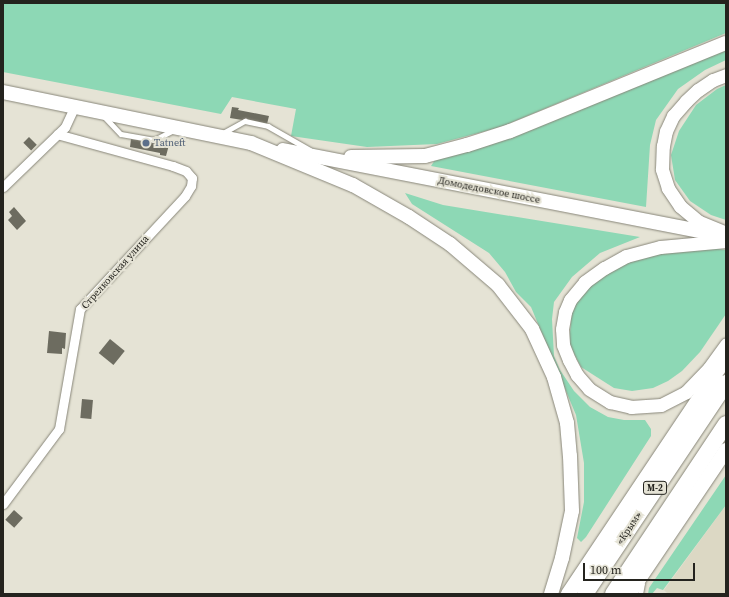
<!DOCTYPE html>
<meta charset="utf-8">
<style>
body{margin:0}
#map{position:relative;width:729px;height:597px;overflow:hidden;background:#e5e3d5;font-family:"Source Serif 4",serif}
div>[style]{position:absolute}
.built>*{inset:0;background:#dcd8c4}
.green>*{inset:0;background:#8dd8b5}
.building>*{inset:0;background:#6d6c60;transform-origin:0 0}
.roads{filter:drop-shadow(0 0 1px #888679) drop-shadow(0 0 1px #888679)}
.lane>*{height:4.5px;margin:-2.25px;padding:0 2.25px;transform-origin:2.25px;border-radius:2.25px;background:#fff}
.street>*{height:9px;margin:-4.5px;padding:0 4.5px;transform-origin:4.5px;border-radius:4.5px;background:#fff}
.secondary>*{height:13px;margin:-6.5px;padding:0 6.5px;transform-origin:6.5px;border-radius:6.5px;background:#fff}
.primary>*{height:14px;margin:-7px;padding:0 7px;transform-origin:7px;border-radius:7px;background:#fff}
.highway>*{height:16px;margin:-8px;padding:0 8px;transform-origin:8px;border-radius:8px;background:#fff}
.dots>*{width:11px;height:11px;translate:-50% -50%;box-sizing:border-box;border:2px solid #e5e3d5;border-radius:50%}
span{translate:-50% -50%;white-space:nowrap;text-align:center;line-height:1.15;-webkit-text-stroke:4px #e5e3d5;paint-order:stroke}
.shield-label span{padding:1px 3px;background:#e5e3d5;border:1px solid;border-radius:3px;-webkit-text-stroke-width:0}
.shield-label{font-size:9px;color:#24231e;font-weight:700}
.service-label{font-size:10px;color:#4e5e75}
.left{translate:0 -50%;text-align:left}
.street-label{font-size:10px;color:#24231e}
.frame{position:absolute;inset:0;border:4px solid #24231e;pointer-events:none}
.scale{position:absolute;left:583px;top:563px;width:112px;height:18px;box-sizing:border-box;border:2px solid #24231e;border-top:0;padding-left:5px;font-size:12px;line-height:14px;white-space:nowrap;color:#24231e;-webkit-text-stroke:3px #e5e3d5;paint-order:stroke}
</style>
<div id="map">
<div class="built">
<div style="clip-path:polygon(726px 505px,726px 594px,668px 594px,664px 590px)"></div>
</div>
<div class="green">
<div style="clip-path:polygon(3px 3px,726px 3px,726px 33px,501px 127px,437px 144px,367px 147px,291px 136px,296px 109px,232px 97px,221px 114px,3px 72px)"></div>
<div style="clip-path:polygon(726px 48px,726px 60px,705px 70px,678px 89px,656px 120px,650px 145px,646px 207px,431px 166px,435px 160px)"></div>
<div style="clip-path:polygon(726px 85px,726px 220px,711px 215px,690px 201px,675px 180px,671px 155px,679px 131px,696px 105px,717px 89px)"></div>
<div style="clip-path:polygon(405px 193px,443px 205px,640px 237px,600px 253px,572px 277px,554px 302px,552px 319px,554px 356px,560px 370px,574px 391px,590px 407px,608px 417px,624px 420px,645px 420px,651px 429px,651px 436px,586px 537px,581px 542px,577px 538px,584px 502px,584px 463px,576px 415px,531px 307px,516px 292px,505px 272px,489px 253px,412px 204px)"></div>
<div style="clip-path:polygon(710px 248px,726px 250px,726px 314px,700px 352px,682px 371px,668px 381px,653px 388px,632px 391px,614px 388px,581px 367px,569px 344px,572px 309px,587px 288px,616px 264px,650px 254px)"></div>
<div style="clip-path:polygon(726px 475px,726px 505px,663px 590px,657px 588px,652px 594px,648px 594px,649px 588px)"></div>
</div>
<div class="building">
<div style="clip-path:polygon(232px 107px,239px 108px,238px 110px,269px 116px,267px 124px,230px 118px)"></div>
<div style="left:29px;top:137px;width:11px;height:8px;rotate:45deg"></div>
<div style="clip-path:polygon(131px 139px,169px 145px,166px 156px,160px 155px,160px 153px,130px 147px)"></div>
<div style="clip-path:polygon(14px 207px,26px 221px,17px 230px,8px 220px,12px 216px,9px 212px)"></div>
<div style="clip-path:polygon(49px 331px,66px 333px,65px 349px,62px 348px,62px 354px,47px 353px)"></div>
<div style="left:110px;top:339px;width:19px;height:18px;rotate:39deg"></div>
<div style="left:82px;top:399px;width:11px;height:19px;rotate:5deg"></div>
<div style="left:14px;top:510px;width:12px;height:13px;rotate:42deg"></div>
</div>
<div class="roads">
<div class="lane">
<div style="left:105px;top:117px;width:23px;rotate:47deg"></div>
<div style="left:121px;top:134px;width:34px;rotate:10deg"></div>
<div style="left:154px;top:140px;width:20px;rotate:-27deg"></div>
<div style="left:223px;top:133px;width:25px;rotate:-29deg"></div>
<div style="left:245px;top:121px;width:24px;rotate:12deg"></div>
<div style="left:268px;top:126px;width:48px;rotate:29.7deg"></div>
<div style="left:640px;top:594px;width:10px;rotate:-79deg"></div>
</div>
<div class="street">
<div style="left:3px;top:187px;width:86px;rotate:-44.1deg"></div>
<div style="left:65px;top:127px;width:23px;rotate:-65deg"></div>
<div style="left:3px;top:504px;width:94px;rotate:-53.3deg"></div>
<div style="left:59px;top:429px;width:122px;rotate:-80.1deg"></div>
<div style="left:80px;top:309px;width:154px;rotate:-47.1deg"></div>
<div style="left:185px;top:196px;width:12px;rotate:-59deg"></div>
<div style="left:191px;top:186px;width:8px;rotate:-83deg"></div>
<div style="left:192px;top:178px;width:9px;rotate:-131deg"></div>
<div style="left:186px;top:171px;width:14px;rotate:-159deg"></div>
<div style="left:173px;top:166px;width:120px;rotate:-164.6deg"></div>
</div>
<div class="secondary">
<div style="left:724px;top:232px;width:27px;rotate:-158deg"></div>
<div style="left:699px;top:222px;width:25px;rotate:-140deg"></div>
<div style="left:680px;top:206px;width:22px;rotate:-124deg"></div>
<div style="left:668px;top:188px;width:20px;rotate:-108deg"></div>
<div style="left:662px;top:169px;width:23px;rotate:-88deg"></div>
<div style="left:663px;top:146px;width:15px;rotate:-79deg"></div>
<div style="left:666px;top:131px;width:17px;rotate:-65deg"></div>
<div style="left:673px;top:116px;width:20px;rotate:-49deg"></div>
<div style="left:686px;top:101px;width:16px;rotate:-43deg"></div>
<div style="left:698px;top:90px;width:18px;rotate:-34deg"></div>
<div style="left:713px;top:80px;width:14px;rotate:-21deg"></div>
<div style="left:726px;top:241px;width:66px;rotate:174.8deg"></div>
<div style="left:660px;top:247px;width:35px;rotate:165deg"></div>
<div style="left:626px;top:256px;width:25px;rotate:151deg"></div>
<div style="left:604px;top:268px;width:24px;rotate:144deg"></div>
<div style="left:585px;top:282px;width:23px;rotate:130deg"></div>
<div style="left:570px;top:300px;width:13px;rotate:113deg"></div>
<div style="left:565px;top:312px;width:17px;rotate:100deg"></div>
<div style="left:562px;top:329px;width:16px;rotate:86deg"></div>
<div style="left:563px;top:345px;width:16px;rotate:68deg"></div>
<div style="left:569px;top:360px;width:17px;rotate:62deg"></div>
<div style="left:577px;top:375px;width:18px;rotate:49deg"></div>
<div style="left:589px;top:389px;width:25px;rotate:32deg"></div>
<div style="left:610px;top:402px;width:22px;rotate:13deg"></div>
<div style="left:631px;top:407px;width:30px;rotate:-4deg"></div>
<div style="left:661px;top:405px;width:28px;rotate:-27deg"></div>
<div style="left:686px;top:392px;width:33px;rotate:-46deg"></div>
<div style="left:709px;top:368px;width:29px;rotate:-54deg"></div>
</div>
<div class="primary">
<div style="left:3px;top:92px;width:253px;rotate:11.6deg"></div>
<div style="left:251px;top:143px;width:110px;rotate:22.4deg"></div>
<div style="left:353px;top:185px;width:64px;rotate:29.7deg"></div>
<div style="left:409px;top:217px;width:49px;rotate:33.4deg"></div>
<div style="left:450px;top:244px;width:63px;rotate:40.5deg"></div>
<div style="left:498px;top:285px;width:56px;rotate:52.3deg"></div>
<div style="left:532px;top:329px;width:53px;rotate:65.4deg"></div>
<div style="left:554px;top:377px;width:48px;rotate:74.2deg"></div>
<div style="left:567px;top:423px;width:33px;rotate:85deg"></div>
<div style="left:570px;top:456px;width:55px;rotate:87.9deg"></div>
<div style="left:572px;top:511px;width:48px;rotate:102deg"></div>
<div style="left:562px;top:558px;width:38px;rotate:107deg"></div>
<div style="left:283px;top:150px;width:451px;rotate:11deg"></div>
<div style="left:351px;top:157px;width:74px;rotate:-0.8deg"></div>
<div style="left:425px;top:156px;width:43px;rotate:-14.7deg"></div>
<div style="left:467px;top:145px;width:45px;rotate:-18deg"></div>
<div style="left:510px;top:131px;width:233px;rotate:-22.2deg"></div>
<div style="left:568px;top:594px;width:284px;rotate:-56.2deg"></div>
<div style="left:629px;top:594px;width:174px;rotate:-56deg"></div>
</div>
<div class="highway">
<div style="left:585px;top:594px;width:254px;rotate:-56.2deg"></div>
<div style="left:613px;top:594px;width:204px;rotate:-56.4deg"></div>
</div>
</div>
<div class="dots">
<div style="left:146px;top:143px;background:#5c6f8a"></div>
</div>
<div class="shield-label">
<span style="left:655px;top:488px">М-2</span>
</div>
<div class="service-label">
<span class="left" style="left:154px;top:143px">Tatneft</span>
</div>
<div class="street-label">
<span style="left:489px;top:190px;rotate:11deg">Домодедовское шоссе</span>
<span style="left:115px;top:272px;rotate:-48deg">Стрелковская улица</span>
<span style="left:629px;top:528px;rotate:-56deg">«Крым»</span>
</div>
<div class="frame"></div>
<div class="scale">100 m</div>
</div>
